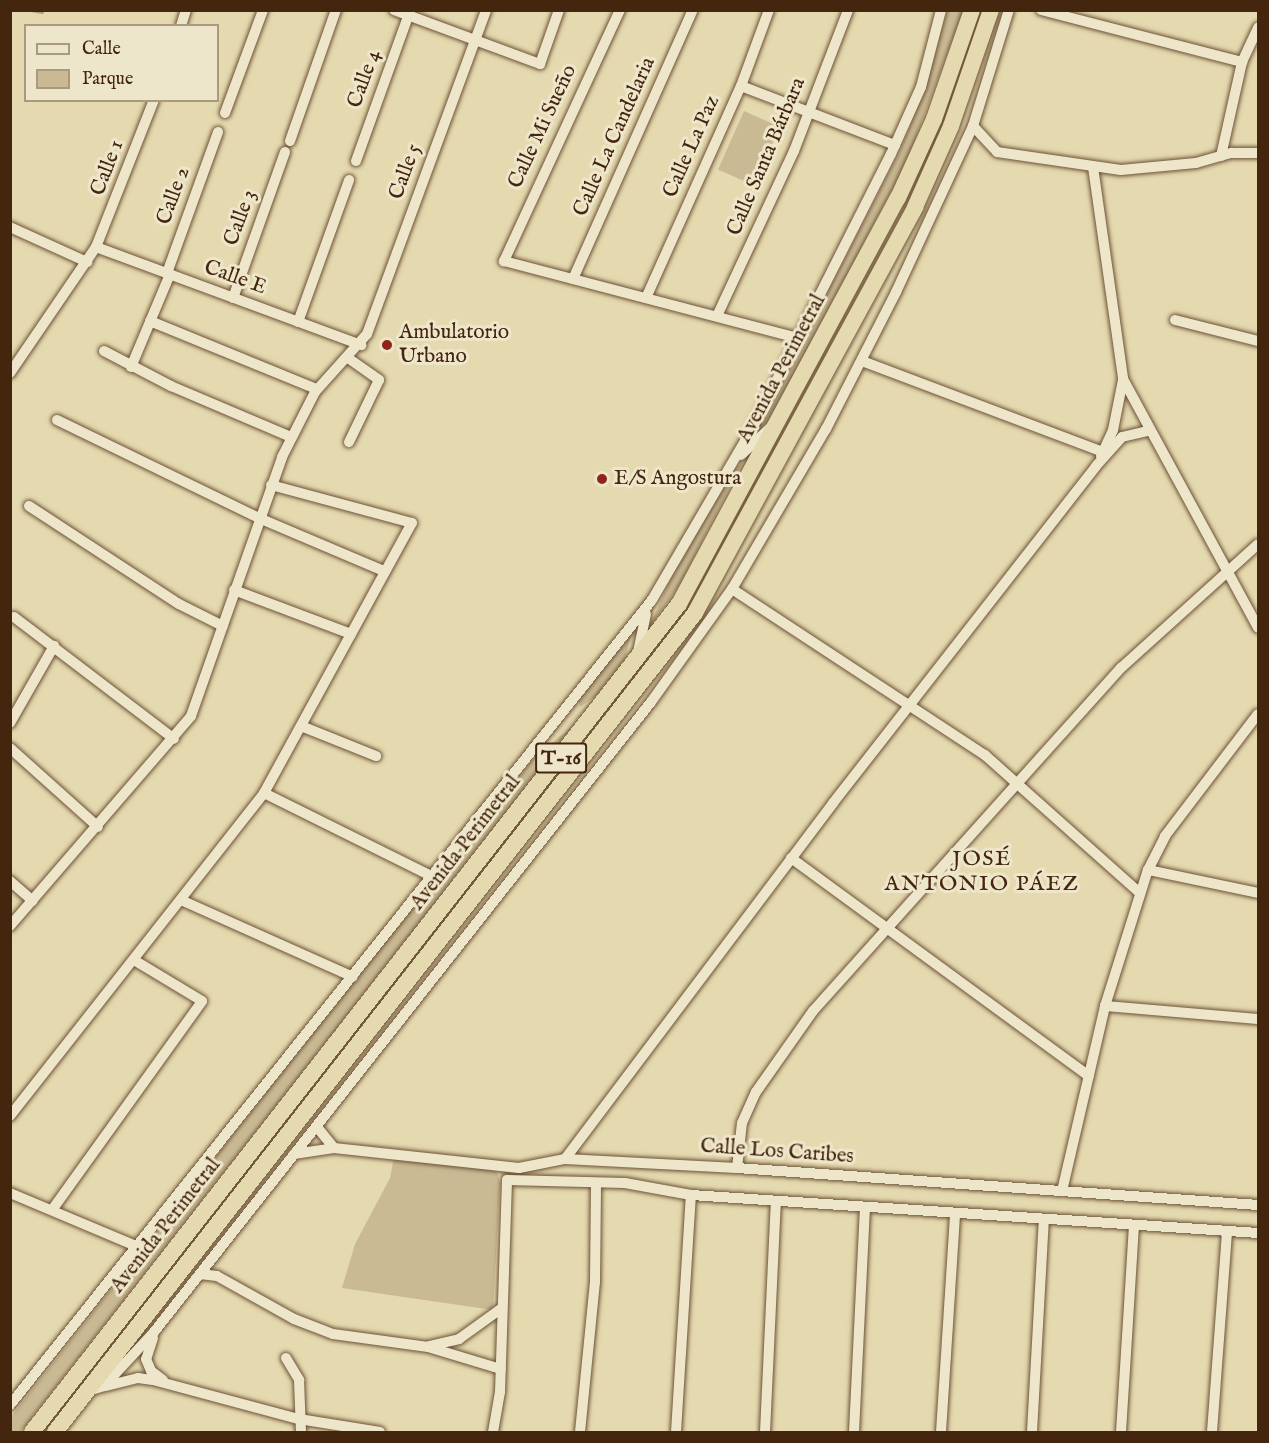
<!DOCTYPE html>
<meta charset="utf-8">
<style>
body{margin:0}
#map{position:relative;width:1269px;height:1443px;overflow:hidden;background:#e5d9af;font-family:"IM FELL English",serif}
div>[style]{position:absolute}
.green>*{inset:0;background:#caba94;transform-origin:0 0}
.stream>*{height:3px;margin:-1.5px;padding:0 1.5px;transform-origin:1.5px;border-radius:1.5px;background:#ae9c78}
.roads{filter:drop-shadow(0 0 2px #6c5236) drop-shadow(0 0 2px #6c5236)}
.minor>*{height:10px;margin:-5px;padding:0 5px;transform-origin:5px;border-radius:5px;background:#eee6cb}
.trunk>*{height:16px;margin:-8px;padding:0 8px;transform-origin:8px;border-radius:8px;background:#e5d9af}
.dots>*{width:16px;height:16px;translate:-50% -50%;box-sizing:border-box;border:3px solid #eee6cb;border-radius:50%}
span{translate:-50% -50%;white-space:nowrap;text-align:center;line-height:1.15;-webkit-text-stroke:6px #eee6cb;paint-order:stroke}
.shield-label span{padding:2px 4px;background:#eee6cb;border:2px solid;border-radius:4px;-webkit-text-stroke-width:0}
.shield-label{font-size:20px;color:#44250e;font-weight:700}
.street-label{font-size:21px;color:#44250e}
.poi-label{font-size:21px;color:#44250e}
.left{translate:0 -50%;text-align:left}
.neighbourhood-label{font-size:22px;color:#44250e;letter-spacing:1.5px}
.frame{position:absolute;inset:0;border:12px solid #44250e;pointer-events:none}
.legend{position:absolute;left:24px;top:24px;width:195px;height:78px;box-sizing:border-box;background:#eee6cb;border:2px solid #aa997f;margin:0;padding:8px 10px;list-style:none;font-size:18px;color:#44250e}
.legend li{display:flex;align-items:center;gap:12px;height:30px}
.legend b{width:30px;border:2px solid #aa997f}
</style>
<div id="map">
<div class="green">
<div style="clip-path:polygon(947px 11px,963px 11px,906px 163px,770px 420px,757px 430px,899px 153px,923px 94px)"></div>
<div style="left:744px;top:111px;width:39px;height:64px;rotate:24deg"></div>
<div style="clip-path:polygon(743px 462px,678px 587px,648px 629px,677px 565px,728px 475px)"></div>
<div style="clip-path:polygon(632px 632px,624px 663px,604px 690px,580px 707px,579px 700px)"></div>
<div style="clip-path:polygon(575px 724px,20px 1432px,11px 1432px,10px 1418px,377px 952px,537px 755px)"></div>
<div style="clip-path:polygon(394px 1157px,478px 1163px,497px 1172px,500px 1183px,493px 1310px,342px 1288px,355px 1244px,390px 1178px)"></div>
</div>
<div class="stream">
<div style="left:31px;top:10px;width:11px;rotate:10deg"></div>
</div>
<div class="roads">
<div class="minor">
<div style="left:394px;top:10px;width:156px;rotate:20.3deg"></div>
<div style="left:540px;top:64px;width:57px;rotate:-70.6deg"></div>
<div style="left:620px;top:10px;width:277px;rotate:114.8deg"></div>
<div style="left:504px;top:261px;width:304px;rotate:14.7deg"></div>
<div style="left:1041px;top:10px;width:208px;rotate:14.5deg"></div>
<div style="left:181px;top:26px;width:17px;rotate:-73deg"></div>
<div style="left:741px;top:86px;width:165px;rotate:21deg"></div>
<div style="left:225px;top:113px;width:110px;rotate:-69.7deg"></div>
<div style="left:973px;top:126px;width:35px;rotate:47deg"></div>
<div style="left:997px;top:152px;width:125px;rotate:8.3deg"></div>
<div style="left:1121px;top:170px;width:75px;rotate:-5.3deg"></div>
<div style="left:1196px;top:163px;width:37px;rotate:-16deg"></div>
<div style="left:1232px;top:153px;width:26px"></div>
<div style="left:290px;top:141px;width:139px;rotate:-70.7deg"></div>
<div style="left:1221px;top:156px;width:96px;rotate:-77.4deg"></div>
<div style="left:1242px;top:62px;width:38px;rotate:-65deg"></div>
<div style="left:356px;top:161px;width:159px;rotate:-70.2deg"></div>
<div style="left:1093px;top:167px;width:214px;rotate:81.9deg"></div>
<div style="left:1123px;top:379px;width:283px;rotate:61.5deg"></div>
<div style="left:10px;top:227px;width:85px;rotate:24.4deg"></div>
<div style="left:96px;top:247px;width:283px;rotate:20.3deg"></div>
<div style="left:167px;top:273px;width:150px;rotate:-70.1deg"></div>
<div style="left:573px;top:279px;width:295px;rotate:-66deg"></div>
<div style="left:233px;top:298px;width:155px;rotate:-70.4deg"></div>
<div style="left:646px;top:298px;width:232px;rotate:-65.9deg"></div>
<div style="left:741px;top:86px;width:81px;rotate:-69.8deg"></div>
<div style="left:717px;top:316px;width:182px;rotate:-65deg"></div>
<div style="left:794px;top:151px;width:151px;rotate:-69deg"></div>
<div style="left:1175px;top:320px;width:86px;rotate:14.2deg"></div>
<div style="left:150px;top:321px;width:180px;rotate:22.2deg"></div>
<div style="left:298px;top:322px;width:151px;rotate:-70.2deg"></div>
<div style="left:104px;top:351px;width:76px;rotate:27.6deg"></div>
<div style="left:171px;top:386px;width:130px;rotate:23deg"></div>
<div style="left:348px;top:358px;width:38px;rotate:35deg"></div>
<div style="left:379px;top:380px;width:69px;rotate:115.8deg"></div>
<div style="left:862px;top:361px;width:258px;rotate:20.7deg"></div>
<div style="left:131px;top:367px;width:101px;rotate:-67.2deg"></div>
<div style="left:10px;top:373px;width:153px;rotate:-55.7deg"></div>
<div style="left:96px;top:247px;width:158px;rotate:-68.5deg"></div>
<div style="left:57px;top:420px;width:225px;rotate:25.9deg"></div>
<div style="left:259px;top:518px;width:136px;rotate:23deg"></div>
<div style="left:741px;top:455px;width:38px;rotate:-43deg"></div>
<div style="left:1101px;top:456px;width:29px;rotate:-65deg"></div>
<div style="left:1113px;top:430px;width:51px;rotate:-78.7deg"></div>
<div style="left:29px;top:506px;width:179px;rotate:33.2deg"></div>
<div style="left:179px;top:604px;width:49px;rotate:26.6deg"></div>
<div style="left:732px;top:589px;width:303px;rotate:33.3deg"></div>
<div style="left:985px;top:755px;width:206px;rotate:41.7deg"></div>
<div style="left:234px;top:590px;width:125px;rotate:20.6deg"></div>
<div style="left:14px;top:617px;width:201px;rotate:37.3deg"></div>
<div style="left:637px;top:657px;width:44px;rotate:-78.2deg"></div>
<div style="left:10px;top:723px;width:89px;rotate:-60.3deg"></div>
<div style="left:301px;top:726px;width:81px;rotate:21.8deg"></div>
<div style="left:10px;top:748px;width:118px;rotate:41.9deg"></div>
<div style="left:264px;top:793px;width:189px;rotate:26.4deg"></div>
<div style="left:791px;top:858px;width:369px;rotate:36.2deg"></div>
<div style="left:1148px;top:870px;width:112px;rotate:11.8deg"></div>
<div style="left:10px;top:881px;width:30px;rotate:41deg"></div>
<div style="left:181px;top:900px;width:188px;rotate:24.1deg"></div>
<div style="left:10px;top:926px;width:277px;rotate:-49.2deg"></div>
<div style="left:191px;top:716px;width:275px;rotate:-70.6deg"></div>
<div style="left:282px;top:457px;width:73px;rotate:-63.1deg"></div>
<div style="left:315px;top:392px;width:78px;rotate:-48.1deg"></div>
<div style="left:367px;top:334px;width:345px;rotate:-69.8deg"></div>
<div style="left:1105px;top:1006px;width:154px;rotate:4.9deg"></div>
<div style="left:10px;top:1116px;width:411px;rotate:-51.8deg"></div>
<div style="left:264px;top:793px;width:308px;rotate:-61.3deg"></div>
<div style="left:412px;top:523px;width:146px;rotate:-164.9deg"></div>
<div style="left:317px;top:1127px;width:27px;rotate:51deg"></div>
<div style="left:294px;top:1154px;width:40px;rotate:-8.5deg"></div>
<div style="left:334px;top:1148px;width:186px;rotate:6.2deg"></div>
<div style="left:519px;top:1168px;width:47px;rotate:-11.1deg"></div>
<div style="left:565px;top:1159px;width:172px;rotate:3deg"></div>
<div style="left:737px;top:1168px;width:522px;rotate:4.06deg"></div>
<div style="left:565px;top:1159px;width:446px;rotate:-53deg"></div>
<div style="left:833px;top:803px;width:427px;rotate:-52deg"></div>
<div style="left:1096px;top:466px;width:39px;rotate:-48deg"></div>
<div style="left:1122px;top:437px;width:28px;rotate:-13deg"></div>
<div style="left:737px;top:1168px;width:45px;rotate:-83.7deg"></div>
<div style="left:742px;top:1123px;width:34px;rotate:-66deg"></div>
<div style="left:756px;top:1092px;width:99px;rotate:-54.9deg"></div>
<div style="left:813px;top:1011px;width:462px;rotate:-48.1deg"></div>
<div style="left:1122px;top:667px;width:183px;rotate:-42.1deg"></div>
<div style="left:1062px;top:1191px;width:190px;rotate:-76.9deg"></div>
<div style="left:1105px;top:1006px;width:143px;rotate:-72.5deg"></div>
<div style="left:1148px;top:870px;width:38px;rotate:-63deg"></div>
<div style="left:1165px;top:836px;width:153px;rotate:-52.7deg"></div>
<div style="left:10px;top:1193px;width:137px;rotate:22.8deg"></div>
<div style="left:52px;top:1210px;width:257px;rotate:-54.3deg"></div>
<div style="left:202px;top:1001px;width:79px;rotate:-148.9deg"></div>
<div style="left:200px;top:1274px;width:17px;rotate:7deg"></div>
<div style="left:217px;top:1276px;width:88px;rotate:29.2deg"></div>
<div style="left:294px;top:1319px;width:42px;rotate:21deg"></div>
<div style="left:333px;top:1334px;width:96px;rotate:7.8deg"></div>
<div style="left:428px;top:1347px;width:76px;rotate:16.8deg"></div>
<div style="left:153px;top:1338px;width:22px;rotate:108deg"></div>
<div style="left:146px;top:1359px;width:13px;rotate:67deg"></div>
<div style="left:151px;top:1371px;width:15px;rotate:37deg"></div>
<div style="left:429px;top:1346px;width:31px;rotate:-13deg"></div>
<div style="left:459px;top:1339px;width:53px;rotate:-35.8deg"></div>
<div style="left:286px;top:1358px;width:26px;rotate:59deg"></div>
<div style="left:299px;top:1380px;width:52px;rotate:87.8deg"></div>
<div style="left:106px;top:1386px;width:33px;rotate:-14deg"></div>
<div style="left:138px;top:1378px;width:15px;rotate:8deg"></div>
<div style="left:153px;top:1380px;width:151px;rotate:15deg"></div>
<div style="left:299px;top:1419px;width:82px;rotate:9.1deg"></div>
<div style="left:88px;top:1391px;width:17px;rotate:-17deg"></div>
<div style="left:104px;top:1386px;width:74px;rotate:-47.2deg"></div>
<div style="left:154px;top:1332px;width:802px;rotate:-51.73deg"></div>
<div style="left:651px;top:702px;width:139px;rotate:-54.4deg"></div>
<div style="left:732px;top:589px;width:186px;rotate:-59.6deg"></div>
<div style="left:826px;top:429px;width:154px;rotate:-62.9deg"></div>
<div style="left:896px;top:292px;width:183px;rotate:-65.1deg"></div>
<div style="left:973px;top:126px;width:121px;rotate:-72.8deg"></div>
<div style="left:10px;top:1405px;width:1030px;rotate:-51.43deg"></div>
<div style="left:652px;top:600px;width:198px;rotate:-59.7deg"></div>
<div style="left:752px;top:429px;width:308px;rotate:-63.2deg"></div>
<div style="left:891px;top:154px;width:73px;rotate:-65.9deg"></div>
<div style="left:921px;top:87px;width:80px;rotate:-75.4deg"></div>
<div style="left:493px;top:1432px;width:41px;rotate:-80.1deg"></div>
<div style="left:500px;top:1392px;width:212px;rotate:-88.1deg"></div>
<div style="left:507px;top:1180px;width:118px;rotate:1.5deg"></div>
<div style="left:625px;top:1183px;width:67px;rotate:10.3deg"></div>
<div style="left:580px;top:1432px;width:151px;rotate:-84.3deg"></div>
<div style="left:595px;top:1282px;width:98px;rotate:-89.4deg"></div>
<div style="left:676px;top:1432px;width:237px;rotate:-86.4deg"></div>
<div style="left:691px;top:1195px;width:568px;rotate:3.83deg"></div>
<div style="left:765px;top:1432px;width:231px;rotate:-87.3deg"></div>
<div style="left:854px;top:1432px;width:222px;rotate:-87.2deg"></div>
<div style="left:941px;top:1432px;width:218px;rotate:-86.3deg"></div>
<div style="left:1032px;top:1432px;width:213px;rotate:-86.8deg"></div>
<div style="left:1121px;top:1432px;width:206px;rotate:-86.4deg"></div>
<div style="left:1212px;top:1432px;width:201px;rotate:-85.7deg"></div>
</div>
<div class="trunk">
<div style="left:32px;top:1432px;width:1051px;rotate:-52deg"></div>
<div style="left:679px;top:604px;width:461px;rotate:-61.7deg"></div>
<div style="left:898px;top:198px;width:87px;rotate:-65.5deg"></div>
<div style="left:934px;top:119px;width:115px;rotate:-70.8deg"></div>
<div style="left:55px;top:1432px;width:1039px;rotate:-51.99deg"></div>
<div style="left:695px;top:613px;width:462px;rotate:-61.5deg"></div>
<div style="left:915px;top:207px;width:89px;rotate:-66deg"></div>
<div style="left:951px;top:126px;width:123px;rotate:-71deg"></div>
</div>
</div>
<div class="dots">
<div style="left:387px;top:345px;background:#8f2418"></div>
<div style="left:602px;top:479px;background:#8f2418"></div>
</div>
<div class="shield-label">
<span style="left:561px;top:758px">T-16</span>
</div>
<div class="street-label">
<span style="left:365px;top:79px;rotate:-70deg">Calle 4</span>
<span style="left:543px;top:127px;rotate:-65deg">Calle Mi Sueño</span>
<span style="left:615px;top:137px;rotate:-66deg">Calle La Candelaria</span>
<span style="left:692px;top:147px;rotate:-66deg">Calle La Paz</span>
<span style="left:767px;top:157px;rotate:-67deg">Calle Santa Bárbara</span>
<span style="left:108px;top:168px;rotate:-69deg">Calle 1</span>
<span style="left:406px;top:172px;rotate:-70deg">Calle 5</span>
<span style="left:174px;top:196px;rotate:-70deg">Calle 2</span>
<span style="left:241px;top:218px;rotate:-70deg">Calle 3</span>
<span style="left:235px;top:278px;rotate:20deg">Calle E</span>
<span style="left:782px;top:369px;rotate:-62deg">Avenida Perimetral</span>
<span style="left:466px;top:843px;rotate:-52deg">Avenida Perimetral</span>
<span style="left:777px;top:1152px;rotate:4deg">Calle Los Caribes</span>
<span style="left:166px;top:1226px;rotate:-52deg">Avenida Perimetral</span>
</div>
<div class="poi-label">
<span class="left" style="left:399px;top:345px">Ambulatorio<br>Urbano</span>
<span class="left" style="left:614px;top:479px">E/S Angostura</span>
</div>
<div class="neighbourhood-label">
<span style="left:982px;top:872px">JOSÉ<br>ANTONIO PÁEZ</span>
</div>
<div class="frame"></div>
<ul class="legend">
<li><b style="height:8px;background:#eee6cb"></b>Calle</li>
<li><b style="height:16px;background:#caba94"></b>Parque</li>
</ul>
</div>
